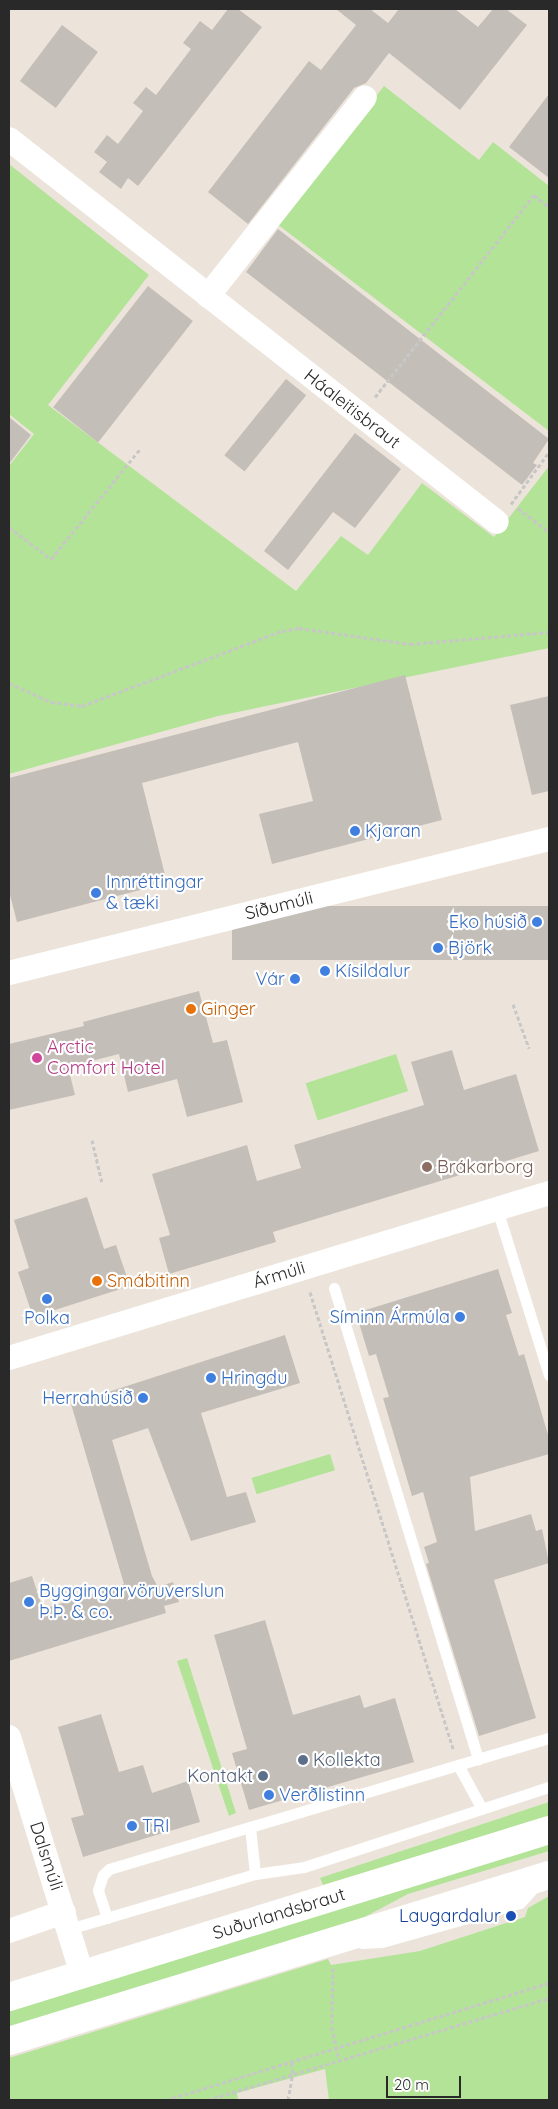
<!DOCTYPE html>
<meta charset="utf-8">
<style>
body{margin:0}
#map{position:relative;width:558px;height:2109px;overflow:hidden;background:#ece4db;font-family:Quicksand,sans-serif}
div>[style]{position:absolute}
.green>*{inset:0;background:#b2e397;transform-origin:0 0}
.building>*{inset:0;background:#c4beb8;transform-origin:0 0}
.path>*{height:3px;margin-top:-1.5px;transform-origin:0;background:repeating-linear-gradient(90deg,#c7c7c7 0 4px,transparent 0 6.5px)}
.lane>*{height:11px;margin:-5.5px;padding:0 5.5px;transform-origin:5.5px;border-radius:5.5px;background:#fff}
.street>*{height:24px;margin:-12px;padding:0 12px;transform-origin:12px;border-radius:12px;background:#fff}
.secondary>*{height:28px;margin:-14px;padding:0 14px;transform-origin:14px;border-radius:14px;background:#fff}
.dots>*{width:14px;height:14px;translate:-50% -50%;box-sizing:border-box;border:2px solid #fff;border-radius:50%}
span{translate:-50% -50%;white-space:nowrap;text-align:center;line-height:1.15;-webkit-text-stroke:4.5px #fff;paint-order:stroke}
.street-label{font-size:18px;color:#292929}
.shop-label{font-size:18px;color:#366cbe}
.left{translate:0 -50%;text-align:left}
.right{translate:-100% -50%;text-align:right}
.food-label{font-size:18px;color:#c56008}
.hotel-label{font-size:18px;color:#b23c85}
.education-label{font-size:18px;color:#785e54}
.service-label{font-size:18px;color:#4e5e75}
.transit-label{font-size:18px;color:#164399}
.frame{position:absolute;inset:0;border:10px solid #292929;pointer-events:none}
.scale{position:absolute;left:386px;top:2076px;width:75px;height:22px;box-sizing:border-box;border:2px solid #292929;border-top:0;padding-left:6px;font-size:15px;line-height:18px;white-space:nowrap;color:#292929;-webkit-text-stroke:4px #fff;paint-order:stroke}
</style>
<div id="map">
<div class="green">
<div style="clip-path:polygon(384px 86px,479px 160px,493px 142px,549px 186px,549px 431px,277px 224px)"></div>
<div style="clip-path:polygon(9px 164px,149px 275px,48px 405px,296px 591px,341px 536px,368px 555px,422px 483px,494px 537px,549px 466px,549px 648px,218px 716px,9px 774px,9px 466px,34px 434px,9px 414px)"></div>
<div style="left:396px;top:1054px;width:39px;height:95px;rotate:72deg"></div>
<div style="left:330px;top:1454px;width:17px;height:82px;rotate:73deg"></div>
<div style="clip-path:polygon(187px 1658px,236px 1813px,229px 1816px,177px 1661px)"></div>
<div style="clip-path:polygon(549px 1802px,549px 1816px,323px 1885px,320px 1878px)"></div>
<div style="clip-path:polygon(549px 1843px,549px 1851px,408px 1894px,357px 1921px,9px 2028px,9px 2009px)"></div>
<div style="clip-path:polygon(549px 1896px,549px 2100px,329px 2100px,325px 2069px,237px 2093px,238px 2100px,9px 2100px,9px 2058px,328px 1959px,331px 1965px,420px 1951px,525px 1917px,528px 1908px)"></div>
</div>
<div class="building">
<div style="clip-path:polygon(228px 9px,238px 9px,262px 27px,138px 186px,128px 178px,121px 189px,99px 172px,107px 162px,94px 152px,107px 135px,118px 144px,143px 111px,133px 103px,146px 87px,156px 95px,191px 49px,183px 43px,200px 21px,212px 30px)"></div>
<div style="clip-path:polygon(336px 9px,370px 9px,388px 23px,399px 9px,455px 9px,478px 27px,493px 9px,506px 9px,527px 25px,460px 110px,389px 53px,366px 83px,354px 88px,248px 224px,208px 192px,309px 61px,321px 70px,356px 25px)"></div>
<div style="left:62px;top:25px;width:45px;height:70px;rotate:37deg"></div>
<div style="clip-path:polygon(549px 94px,549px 178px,509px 147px)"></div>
<div style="clip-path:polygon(278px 229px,549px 439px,533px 463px,537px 465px,522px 485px,246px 272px)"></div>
<div style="left:148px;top:286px;width:57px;height:154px;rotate:38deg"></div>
<div style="left:286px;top:379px;width:26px;height:98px;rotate:39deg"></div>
<div style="clip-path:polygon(9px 417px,31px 435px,9px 464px)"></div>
<div style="clip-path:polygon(355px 433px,401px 469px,355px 528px,333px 512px,288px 570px,264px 551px)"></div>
<div style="clip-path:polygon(405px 675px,442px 820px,272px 864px,259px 814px,313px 801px,298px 742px,142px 783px,167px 883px,17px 922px,9px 891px,9px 778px)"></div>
<div style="clip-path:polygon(549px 696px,549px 791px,532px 795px,510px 705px)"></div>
<div style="left:549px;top:906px;width:54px;height:317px;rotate:90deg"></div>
<div style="clip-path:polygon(199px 991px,213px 1043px,227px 1040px,243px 1102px,187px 1117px,177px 1079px,128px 1092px,119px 1054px,68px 1067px,75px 1095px,9px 1110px,9px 1044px,84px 1026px,83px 1022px)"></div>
<div style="clip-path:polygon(452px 1050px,464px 1090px,516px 1074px,539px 1151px,273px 1232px,276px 1242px,169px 1274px,159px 1238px,170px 1235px,152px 1174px,247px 1145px,257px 1181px,301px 1168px,294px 1145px,424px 1105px,411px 1062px)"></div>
<div style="clip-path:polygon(87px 1197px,104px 1249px,116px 1245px,130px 1286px,33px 1317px,18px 1272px,29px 1268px,14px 1220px)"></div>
<div style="clip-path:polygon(498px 1269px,512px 1313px,506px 1315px,519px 1356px,524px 1354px,549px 1438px,549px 1454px,470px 1477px,475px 1531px,531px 1514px,536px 1531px,542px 1529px,549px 1563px,494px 1580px,536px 1718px,479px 1736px,426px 1564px,429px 1563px,424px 1547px,437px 1542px,423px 1492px,412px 1496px,383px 1398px,389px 1397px,376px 1354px,369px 1356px,356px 1313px)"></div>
<div style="clip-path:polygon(285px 1335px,300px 1383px,201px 1413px,227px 1497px,246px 1492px,256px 1522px,191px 1541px,148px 1428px,112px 1440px,152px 1576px,158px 1587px,173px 1582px,179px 1602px,164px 1606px,166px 1613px,9px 1661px,9px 1583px,32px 1576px,43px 1609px,124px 1584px,71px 1404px)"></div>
<div style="clip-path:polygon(265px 1620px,293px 1715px,360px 1695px,364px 1708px,395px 1698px,414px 1762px,249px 1810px,232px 1753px,247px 1749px,214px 1635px)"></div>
<div style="clip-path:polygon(101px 1714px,119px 1772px,143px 1765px,152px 1793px,188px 1781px,200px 1822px,83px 1857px,71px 1818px,84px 1815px,58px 1727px)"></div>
</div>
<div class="path">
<div style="left:375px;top:397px;width:257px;rotate:-51.8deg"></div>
<div style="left:534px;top:195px;width:19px;rotate:39deg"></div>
<div style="left:511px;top:504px;width:64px;rotate:-53.8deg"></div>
<div style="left:518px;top:508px;width:39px;rotate:38deg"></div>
<div style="left:9px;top:527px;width:53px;rotate:37.3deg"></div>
<div style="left:51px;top:559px;width:141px;rotate:-51deg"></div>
<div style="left:9px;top:683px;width:46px;rotate:24.3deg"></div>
<div style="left:51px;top:702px;width:31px;rotate:7deg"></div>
<div style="left:82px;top:706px;width:214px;rotate:-20.6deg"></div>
<div style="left:282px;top:631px;width:17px;rotate:-10deg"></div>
<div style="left:299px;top:628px;width:112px;rotate:8.2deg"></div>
<div style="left:410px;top:644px;width:140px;rotate:-4.9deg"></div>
<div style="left:513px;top:1004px;width:47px;rotate:70deg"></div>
<div style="left:92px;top:1140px;width:44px;rotate:76.9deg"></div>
<div style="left:310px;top:1292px;width:479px;rotate:72.6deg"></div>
<div style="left:333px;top:1968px;width:59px;rotate:91deg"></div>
<div style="left:332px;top:2027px;width:33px;rotate:78deg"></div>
<div style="left:166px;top:2100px;width:400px;rotate:-17deg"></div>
<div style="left:207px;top:2100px;width:357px;rotate:-16.6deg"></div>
<div style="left:288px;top:2100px;width:27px;rotate:-80deg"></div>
<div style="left:293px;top:2073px;width:13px;rotate:-99deg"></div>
</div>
<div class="lane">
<div style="left:497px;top:1209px;width:174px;rotate:72.6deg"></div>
<div style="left:334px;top:1288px;width:493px;rotate:73deg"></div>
<div style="left:458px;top:1765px;width:50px;rotate:61.4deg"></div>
<div style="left:250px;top:1827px;width:47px;rotate:83.9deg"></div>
<div style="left:107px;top:1918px;width:29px;rotate:-108deg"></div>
<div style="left:98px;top:1890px;width:16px;rotate:-72deg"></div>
<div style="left:103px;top:1875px;width:8px;rotate:-45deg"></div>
<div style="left:109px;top:1869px;width:459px;rotate:-16.6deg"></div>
<div style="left:69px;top:1929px;width:194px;rotate:-16.5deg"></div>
<div style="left:255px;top:1874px;width:49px;rotate:-8.1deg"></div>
<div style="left:304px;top:1867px;width:258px;rotate:-18.1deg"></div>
<div style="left:362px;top:1943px;width:20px;rotate:-3deg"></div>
<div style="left:382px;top:1942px;width:143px;rotate:-15.8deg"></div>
<div style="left:520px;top:1903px;width:24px;rotate:-48deg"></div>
</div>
<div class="street">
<div style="left:9px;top:139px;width:620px;rotate:38.13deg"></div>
<div style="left:208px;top:296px;width:253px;rotate:-51.7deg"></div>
<div style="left:9px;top:973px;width:556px;rotate:-13.94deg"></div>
<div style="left:9px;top:1358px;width:565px;rotate:-16.99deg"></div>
<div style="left:9px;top:1737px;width:248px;rotate:72.9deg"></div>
<div style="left:9px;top:1931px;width:58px;rotate:-19.1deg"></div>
</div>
<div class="secondary">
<div style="left:9px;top:1997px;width:565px;rotate:-17.18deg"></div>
<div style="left:9px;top:2041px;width:565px;rotate:-17.09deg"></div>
</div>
<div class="dots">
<div style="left:355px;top:831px;background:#3f7fe0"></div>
<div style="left:96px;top:893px;background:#3f7fe0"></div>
<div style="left:537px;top:922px;background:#3f7fe0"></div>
<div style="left:438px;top:948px;background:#3f7fe0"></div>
<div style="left:325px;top:971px;background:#3f7fe0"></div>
<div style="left:295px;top:979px;background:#3f7fe0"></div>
<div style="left:191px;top:1009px;background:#e8710a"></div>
<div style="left:37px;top:1058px;background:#d1479c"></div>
<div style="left:427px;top:1167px;background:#8d6e63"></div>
<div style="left:97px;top:1281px;background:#e8710a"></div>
<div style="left:47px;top:1299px;background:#3f7fe0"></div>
<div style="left:460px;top:1317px;background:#3f7fe0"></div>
<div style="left:211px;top:1378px;background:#3f7fe0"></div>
<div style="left:143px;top:1398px;background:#3f7fe0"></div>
<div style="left:29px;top:1602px;background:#3f7fe0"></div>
<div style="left:303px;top:1760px;background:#5c6f8a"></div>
<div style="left:263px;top:1776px;background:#5c6f8a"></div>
<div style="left:269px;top:1795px;background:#3f7fe0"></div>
<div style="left:132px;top:1826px;background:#3f7fe0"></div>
<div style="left:511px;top:1916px;background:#1a4fb4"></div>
</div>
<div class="street-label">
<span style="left:352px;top:409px;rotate:38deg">Háaleitisbraut</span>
<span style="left:279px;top:906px;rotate:-14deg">Síðumúli</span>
<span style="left:279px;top:1275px;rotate:-17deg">Ármúli</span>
<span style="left:46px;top:1856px;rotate:72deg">Dalsmúli</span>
<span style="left:279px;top:1914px;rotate:-17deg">Suðurlandsbraut</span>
</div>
<div class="shop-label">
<span class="left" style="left:365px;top:831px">Kjaran</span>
<span class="left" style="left:106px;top:893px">Innréttingar<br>&amp; tæki</span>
<span class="right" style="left:527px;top:922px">Eko húsið</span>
<span class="left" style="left:448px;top:948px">Björk</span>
<span class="left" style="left:335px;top:971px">Kísildalur</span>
<span class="right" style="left:285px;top:979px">Vár</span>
<span class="right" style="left:450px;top:1317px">Síminn Ármúla</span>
<span style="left:47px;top:1318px">Polka</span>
<span class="left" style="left:221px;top:1378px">Hringdu</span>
<span class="right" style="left:133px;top:1398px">Herrahúsið</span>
<span class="left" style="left:39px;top:1602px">Byggingarvöruverslun<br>Þ.Þ. &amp; co.</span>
<span class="left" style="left:279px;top:1795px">Verðlistinn</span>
<span class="left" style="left:142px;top:1826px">TRI</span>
</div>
<div class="food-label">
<span class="left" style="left:201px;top:1009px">Ginger</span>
<span class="left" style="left:107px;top:1281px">Smábitinn</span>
</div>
<div class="hotel-label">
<span class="left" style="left:47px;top:1058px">Arctic<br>Comfort Hotel</span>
</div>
<div class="education-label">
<span class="left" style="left:437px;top:1167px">Brákarborg</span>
</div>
<div class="service-label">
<span class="left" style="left:313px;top:1760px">Kollekta</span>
<span class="right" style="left:253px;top:1776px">Kontakt</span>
</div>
<div class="transit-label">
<span class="right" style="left:501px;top:1916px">Laugardalur</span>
</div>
<div class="frame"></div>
<div class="scale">20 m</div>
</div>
